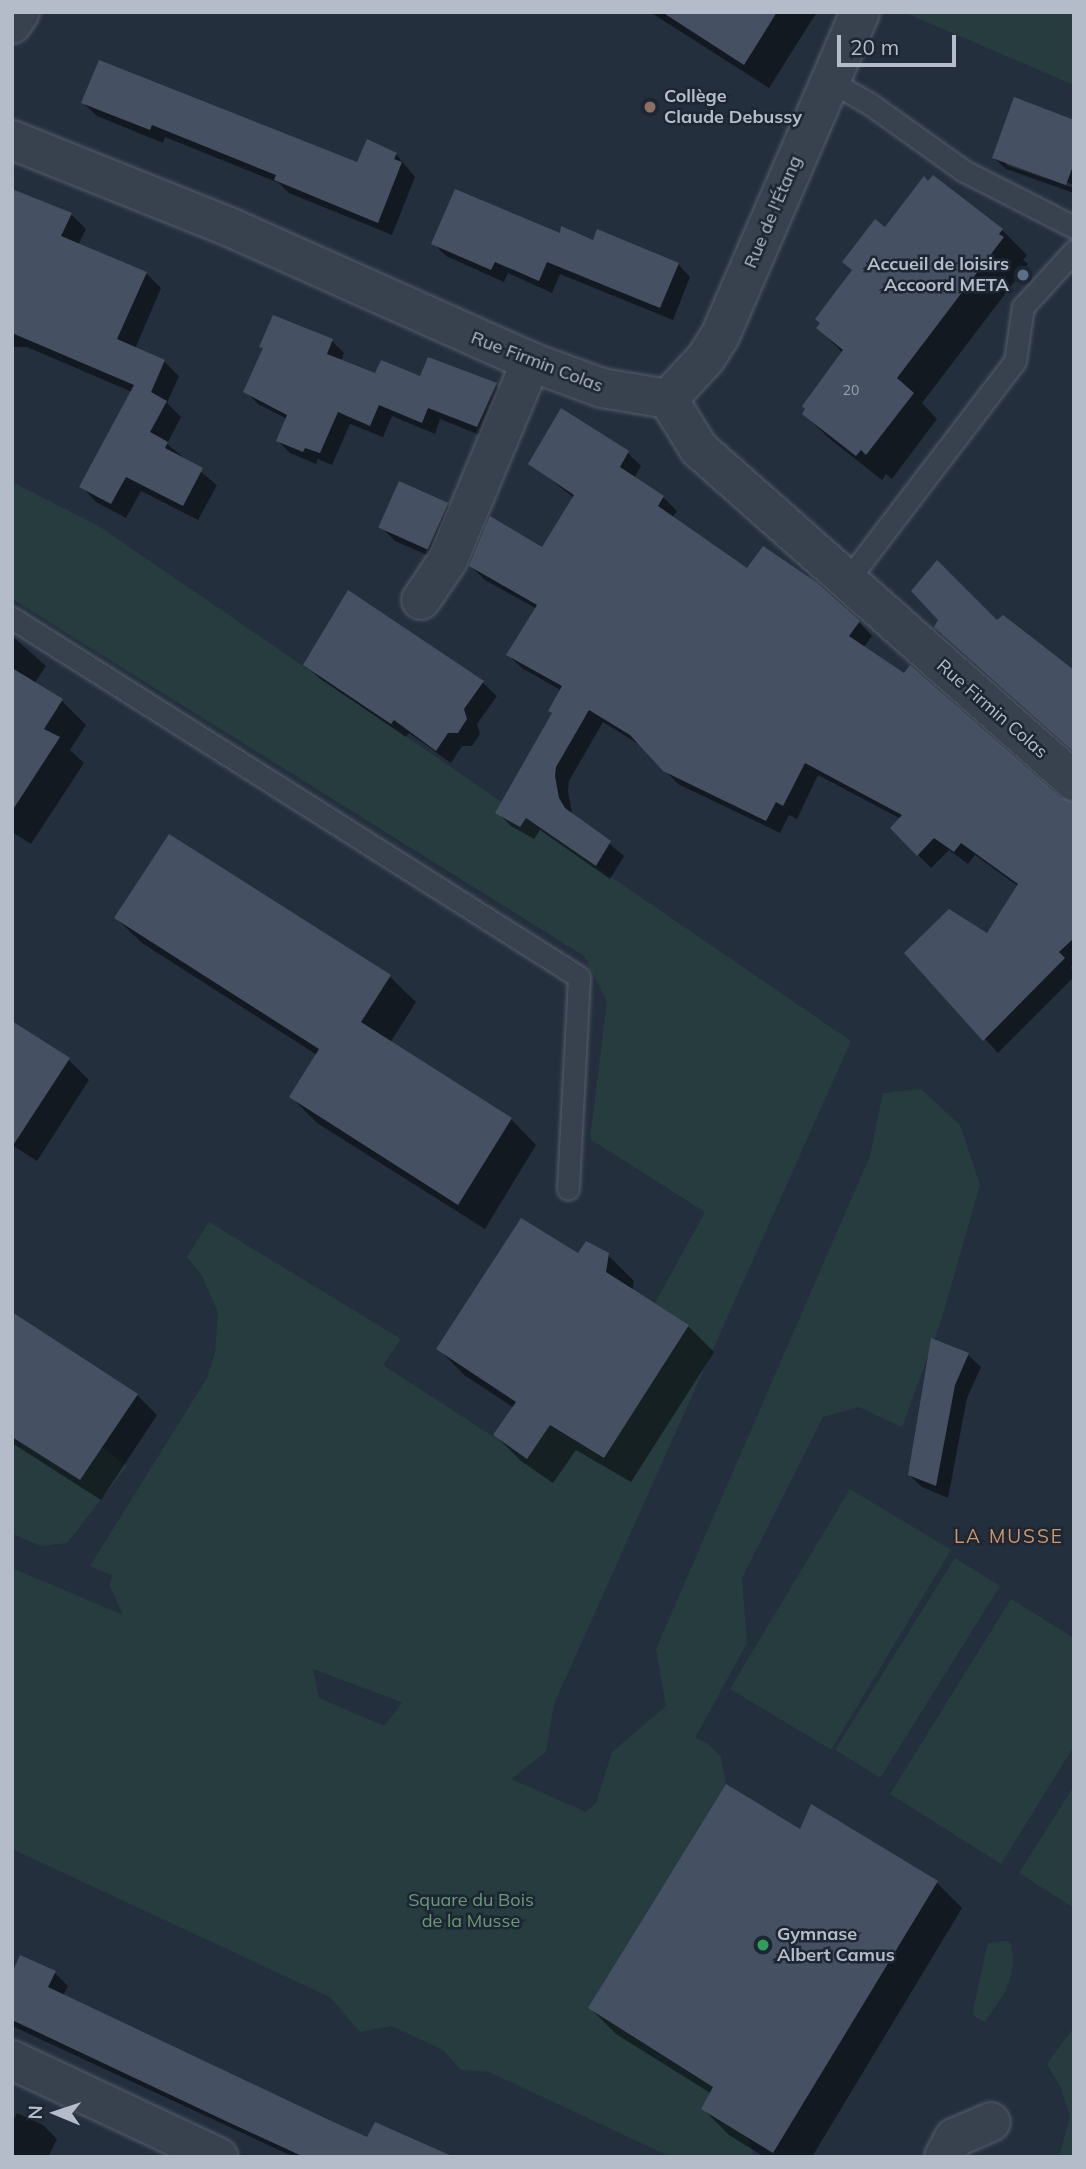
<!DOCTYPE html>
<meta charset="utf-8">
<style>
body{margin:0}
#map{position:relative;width:1086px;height:2169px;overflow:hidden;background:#242f3e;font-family:Mulish,sans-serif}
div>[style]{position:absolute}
.green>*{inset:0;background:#263c3f;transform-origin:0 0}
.shadow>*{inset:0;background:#0007}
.building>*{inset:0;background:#455162;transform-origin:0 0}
.roads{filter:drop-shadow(0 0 2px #565f6c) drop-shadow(0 0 2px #565f6c)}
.lane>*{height:21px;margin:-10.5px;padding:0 10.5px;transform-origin:10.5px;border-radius:10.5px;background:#38414e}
.street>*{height:38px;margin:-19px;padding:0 19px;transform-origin:19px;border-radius:19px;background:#38414e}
.dots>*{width:19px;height:19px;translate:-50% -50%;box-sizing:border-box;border:4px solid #1d2633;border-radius:50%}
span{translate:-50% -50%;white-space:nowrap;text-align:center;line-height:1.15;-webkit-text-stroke:5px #1d2633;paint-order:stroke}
.number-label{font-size:14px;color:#98a1af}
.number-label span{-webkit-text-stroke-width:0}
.poi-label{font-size:18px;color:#b4bcc9;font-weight:700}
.left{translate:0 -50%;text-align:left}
.right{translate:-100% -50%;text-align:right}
.street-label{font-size:18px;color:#b4bcc9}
.park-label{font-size:18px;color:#6b9a76}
.neighbourhood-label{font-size:19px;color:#d59563;letter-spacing:2px}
.frame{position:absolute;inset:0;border:14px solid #b4bcc9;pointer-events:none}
.north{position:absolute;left:21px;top:2078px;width:70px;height:70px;-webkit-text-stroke:5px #1d2633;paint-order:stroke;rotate:272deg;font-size:19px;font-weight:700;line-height:28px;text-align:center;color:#b4bcc9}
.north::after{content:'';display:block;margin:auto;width:24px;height:32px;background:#b4bcc9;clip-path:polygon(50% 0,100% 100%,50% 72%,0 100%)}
.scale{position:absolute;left:837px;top:35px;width:119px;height:32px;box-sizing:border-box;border:4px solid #b4bcc9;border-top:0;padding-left:9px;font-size:21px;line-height:24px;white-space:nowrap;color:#b4bcc9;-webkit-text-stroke:5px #1d2633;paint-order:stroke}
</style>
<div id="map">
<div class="green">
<div style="clip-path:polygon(908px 12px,1074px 12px,1074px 85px,908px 14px)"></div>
<div style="clip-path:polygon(evenodd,12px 482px,97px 525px,851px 1041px,554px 1704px,546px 1752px,511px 1779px,586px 1812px,596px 1803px,612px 1752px,666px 1706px,656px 1649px,870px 1156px,883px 1093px,921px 1089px,960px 1125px,980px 1185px,942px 1318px,902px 1427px,859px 1407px,823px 1417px,742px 1578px,747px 1643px,695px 1738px,707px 1743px,721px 1757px,726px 1784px,690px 1842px,689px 1864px,661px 1889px,601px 1987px,605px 2019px,713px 2087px,739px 2113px,753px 2152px,750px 2157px,671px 2157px,489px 2072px,461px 2070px,443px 2050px,392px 2026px,360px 2032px,330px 1997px,12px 1849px,12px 1568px,123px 1615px,109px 1584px,113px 1576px,90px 1566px,207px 1378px,215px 1353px,218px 1312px,201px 1274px,187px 1257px,209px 1222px,401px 1339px,383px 1365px,526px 1458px,550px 1425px,604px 1458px,689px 1325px,655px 1303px,705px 1212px,590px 1139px,607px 1001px,584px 956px,12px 599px,12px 482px,313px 1669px,401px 1702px,402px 1703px,384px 1726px,319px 1698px,313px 1669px)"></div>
<div style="clip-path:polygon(12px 1437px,80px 1480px,102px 1447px,127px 1466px,67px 1543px,41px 1546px,12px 1534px)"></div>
<div style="left:850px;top:1489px;width:118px;height:233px;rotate:31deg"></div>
<div style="left:955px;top:1558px;width:53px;height:226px;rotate:32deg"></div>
<div style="clip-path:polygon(1011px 1599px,1074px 1638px,1074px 1746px,1001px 1864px,890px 1794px)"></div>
<div style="clip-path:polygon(1074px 1786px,1074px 1908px,1019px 1873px)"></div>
<div style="clip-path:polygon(1007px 1941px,1011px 1944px,1013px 1960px,1011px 1976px,1005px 1992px,985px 2022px,974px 2016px,973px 2011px,987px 1946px,989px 1943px)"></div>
<div style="clip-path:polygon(1074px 2027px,1074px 2157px,1059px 2157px,1070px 2117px,1061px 2088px,1047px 2064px)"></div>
</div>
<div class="shadow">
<div style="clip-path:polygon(650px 12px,817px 12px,769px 88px)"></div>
<div style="clip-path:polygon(83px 103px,358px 164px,396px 154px,415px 177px,392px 235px,289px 193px,279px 183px,165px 137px,163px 143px,97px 116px)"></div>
<div style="clip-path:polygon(1074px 122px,1074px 185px,1006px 161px,1006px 165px,1074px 188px,1074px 193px,1006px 169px,994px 158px)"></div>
<div style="clip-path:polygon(12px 190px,71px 214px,86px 229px,78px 245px,146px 273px,161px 288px,135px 349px,164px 361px,179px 376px,167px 403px,181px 417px,167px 444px,217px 485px,198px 520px,141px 491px,126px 518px,96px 502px,82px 487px,132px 392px,27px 347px,12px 347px)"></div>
<div style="clip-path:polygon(885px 229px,1002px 230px,1027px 255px,1023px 260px,1028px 264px,922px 403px,937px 419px,892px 479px,886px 474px,882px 480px,830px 439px,804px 414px,843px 353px,818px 328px)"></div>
<div style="clip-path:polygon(594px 242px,678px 264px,690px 277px,673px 320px,560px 274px,552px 293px,508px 273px,504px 282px,446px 256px,433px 243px)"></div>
<div style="clip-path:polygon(332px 341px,344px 353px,341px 361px,376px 376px,496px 385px,508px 397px,490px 439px,440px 419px,435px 434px,392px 416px,383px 437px,350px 424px,332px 465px,318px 459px,316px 464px,290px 453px,278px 441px,287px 419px,258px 404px,245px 391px,264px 350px,261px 346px)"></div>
<div style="clip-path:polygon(628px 453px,641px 466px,634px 478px,663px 497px,677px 511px,672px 518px,747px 570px,859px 622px,872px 636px,863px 648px,1059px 799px,1074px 804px,1074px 964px,1071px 967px,1074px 977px,998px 1053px,907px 953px,987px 935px,1019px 887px,975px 855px,968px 864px,949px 850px,931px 868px,892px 828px,901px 819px,818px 775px,797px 819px,789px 815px,780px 833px,678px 784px,643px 747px,603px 722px,569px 781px,568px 791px,572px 813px,624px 856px,610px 879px,540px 830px,534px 839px,511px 826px,497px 812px,553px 715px,550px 711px,562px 691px,522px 668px,508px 655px,537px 609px,485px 580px,471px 566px,543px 549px,574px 498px,531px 464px)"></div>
<div style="clip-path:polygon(447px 504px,461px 518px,443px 562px,395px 541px,381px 527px)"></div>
<div style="clip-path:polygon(12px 636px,46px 666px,34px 684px,62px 701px,86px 725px,70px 750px,84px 763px,31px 844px,12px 832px)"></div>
<div style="clip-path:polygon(305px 664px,483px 683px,497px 696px,477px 724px,480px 734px,472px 746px,462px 746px,451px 763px,409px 733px,406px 737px,319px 678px)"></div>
<div style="clip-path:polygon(116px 918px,390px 977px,416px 1002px,390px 1043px,511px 1119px,536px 1145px,485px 1229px,317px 1123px,291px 1097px,317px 1055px,142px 943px)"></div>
<div style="clip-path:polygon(12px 1023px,69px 1060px,89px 1080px,37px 1161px,12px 1145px)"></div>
<div style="clip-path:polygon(608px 1255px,634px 1281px,632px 1291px,688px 1326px,714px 1352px,631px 1482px,576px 1450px,553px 1483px,521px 1461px,495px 1435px,514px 1408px,464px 1375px,439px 1349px,578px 1256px)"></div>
<div style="clip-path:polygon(12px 1314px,137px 1395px,157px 1415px,101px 1500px,12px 1443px)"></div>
<div style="clip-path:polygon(932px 1341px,968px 1355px,981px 1367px,967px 1398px,948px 1498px,922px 1487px,909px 1475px)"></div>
<div style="clip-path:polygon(800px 1832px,937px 1883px,962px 1908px,812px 2157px,765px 2157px,729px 2135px,703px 2109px,712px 2094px,616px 2034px,590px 2008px)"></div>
<div style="clip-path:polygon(21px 1957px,55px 1973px,68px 1986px,63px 1996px,368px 2140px,449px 2157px,294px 2157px,12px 2026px,12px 1972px)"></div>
<div style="clip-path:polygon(17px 2113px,43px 2125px,57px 2139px,48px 2157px,12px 2157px,12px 2123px)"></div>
</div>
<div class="building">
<div style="clip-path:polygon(662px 12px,777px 12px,744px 65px)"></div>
<div style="clip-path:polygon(99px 60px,357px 162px,367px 139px,397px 153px,394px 159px,402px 162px,378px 223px,274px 180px,276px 175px,152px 125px,150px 130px,81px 103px)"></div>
<div style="clip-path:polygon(1014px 97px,1074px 120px,1074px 163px,1066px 185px,992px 158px)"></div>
<div style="clip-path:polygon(933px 175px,1003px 229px,999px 234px,1004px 237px,897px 378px,914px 393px,866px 455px,861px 450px,856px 456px,802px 414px,805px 409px,802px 406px,843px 350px,816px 328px,820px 323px,815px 319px,852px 270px,842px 262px,875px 219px,885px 227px,924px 176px,928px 181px)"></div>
<div style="clip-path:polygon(12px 189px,72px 213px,61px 236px,147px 272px,117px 339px,165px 360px,151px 392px,167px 401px,150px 432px,168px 442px,165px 448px,203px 468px,183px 506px,126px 477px,111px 504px,79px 487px,134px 385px,12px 333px)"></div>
<div style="clip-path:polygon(455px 189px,560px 233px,561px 226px,593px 240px,597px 229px,679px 263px,660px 308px,547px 262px,539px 281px,495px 262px,491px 270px,431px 244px)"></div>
<div style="clip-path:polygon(273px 315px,333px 339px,327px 354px,375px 373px,381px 360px,420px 376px,428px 357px,497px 383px,477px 427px,428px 408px,422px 423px,379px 405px,370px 426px,338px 412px,320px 453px,305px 448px,303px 452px,276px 441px,287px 415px,243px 392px,263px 348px,259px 347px)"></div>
<div style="clip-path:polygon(561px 408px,629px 451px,620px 467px,664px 496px,658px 506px,747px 568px,763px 546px,816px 582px,860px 621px,849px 636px,904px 673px,910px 665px,1060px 797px,1074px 802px,1074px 938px,1059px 952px,1065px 958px,983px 1041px,904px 953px,949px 909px,987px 933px,1018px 884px,961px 843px,954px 852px,934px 838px,917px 856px,890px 828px,902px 815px,805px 763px,783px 806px,776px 802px,766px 821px,663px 771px,630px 735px,589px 710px,556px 767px,555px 776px,559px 798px,565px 808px,611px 841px,596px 866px,526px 818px,520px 827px,495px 813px,552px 713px,548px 711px,562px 686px,506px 655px,537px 605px,469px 566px,490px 516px,542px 547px,574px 495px,528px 464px)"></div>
<div style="left:399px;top:481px;width:54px;height:51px;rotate:24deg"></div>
<div style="clip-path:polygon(937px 560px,997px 620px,1003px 615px,1074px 670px,1074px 752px,934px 627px,938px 620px,911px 591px)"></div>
<div style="clip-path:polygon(348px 590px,484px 681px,464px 709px,467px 719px,458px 733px,448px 733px,436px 751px,394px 720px,391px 724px,303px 665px)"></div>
<div style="clip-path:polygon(12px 668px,63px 699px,44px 729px,60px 737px,12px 811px)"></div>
<div style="clip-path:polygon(169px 834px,391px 975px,361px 1022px,512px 1118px,458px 1205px,289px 1097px,319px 1049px,114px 918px)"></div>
<div style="clip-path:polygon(12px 1021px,70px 1058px,12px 1147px)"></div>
<div style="clip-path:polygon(521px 1218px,578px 1253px,586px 1241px,609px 1253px,606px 1272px,689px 1325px,604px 1458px,550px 1425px,527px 1459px,493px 1435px,516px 1402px,436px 1349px)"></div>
<div style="clip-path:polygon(12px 1312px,138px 1394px,80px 1480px,12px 1437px)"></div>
<div style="clip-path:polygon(931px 1338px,969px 1353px,955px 1385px,936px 1486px,908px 1475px)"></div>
<div style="clip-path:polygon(726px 1784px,800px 1829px,811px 1804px,938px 1881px,773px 2153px,701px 2109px,713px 2087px,588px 2008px)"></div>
<div style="clip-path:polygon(20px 1955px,56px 1971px,48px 1987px,329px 2120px,367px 2137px,375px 2122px,454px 2157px,304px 2157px,230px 2123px,12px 2020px,12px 1973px)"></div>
</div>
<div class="roads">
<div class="lane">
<div style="left:830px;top:81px;width:46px;rotate:29.9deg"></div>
<div style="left:870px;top:104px;width:115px;rotate:35.5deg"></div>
<div style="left:964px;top:171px;width:123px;rotate:27deg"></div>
<div style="left:846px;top:582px;width:278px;rotate:-52.6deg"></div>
<div style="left:1015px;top:361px;width:55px;rotate:-81.6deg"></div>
<div style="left:1023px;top:307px;width:76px;rotate:-47.7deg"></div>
<div style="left:12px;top:618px;width:671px;rotate:32.34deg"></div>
<div style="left:579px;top:977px;width:212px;rotate:93deg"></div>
</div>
<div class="street">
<div style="left:12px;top:24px;width:14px;rotate:-56deg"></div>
<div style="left:12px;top:140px;width:239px;rotate:21.8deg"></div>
<div style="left:234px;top:229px;width:325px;rotate:24.1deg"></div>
<div style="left:531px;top:362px;width:76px;rotate:20.1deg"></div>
<div style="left:602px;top:388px;width:67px;rotate:9.5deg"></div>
<div style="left:668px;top:399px;width:59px;rotate:58.2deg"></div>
<div style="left:699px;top:449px;width:501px;rotate:41.52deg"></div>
<div style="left:668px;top:399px;width:56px;rotate:-47.2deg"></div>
<div style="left:706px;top:358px;width:26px;rotate:-58deg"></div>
<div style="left:720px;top:336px;width:353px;rotate:-66.6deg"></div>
<div style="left:421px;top:600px;width:48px;rotate:-56deg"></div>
<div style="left:448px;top:560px;width:215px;rotate:-67.3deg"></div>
<div style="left:12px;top:2060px;width:228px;rotate:25.2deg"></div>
<div style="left:944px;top:2157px;width:21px;rotate:-62deg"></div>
<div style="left:954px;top:2138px;width:40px;rotate:-23.4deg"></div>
</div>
</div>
<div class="dots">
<div style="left:650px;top:107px;background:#8d6e63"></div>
<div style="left:1023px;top:275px;background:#5c6f8a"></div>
<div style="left:763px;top:1945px;background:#2e9e5b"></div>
</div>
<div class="number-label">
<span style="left:851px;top:390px">20</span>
</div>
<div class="poi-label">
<span class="left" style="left:664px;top:107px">Collège<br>Claude Debussy</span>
<span class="right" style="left:1009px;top:275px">Accueil de loisirs<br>Accoord META</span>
<span class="left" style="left:777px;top:1945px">Gymnase<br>Albert Camus</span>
</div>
<div class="street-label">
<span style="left:773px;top:212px;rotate:-67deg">Rue de l'Étang</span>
<span style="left:537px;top:362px;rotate:21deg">Rue Firmin Colas</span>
<span style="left:992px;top:709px;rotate:41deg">Rue Firmin Colas</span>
</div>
<div class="park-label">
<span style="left:471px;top:1911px">Square du Bois<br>de la Musse</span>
</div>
<div class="neighbourhood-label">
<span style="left:1009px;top:1537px">LA MUSSE</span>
</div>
<div class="frame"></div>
<div class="north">N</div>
<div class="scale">20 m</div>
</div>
